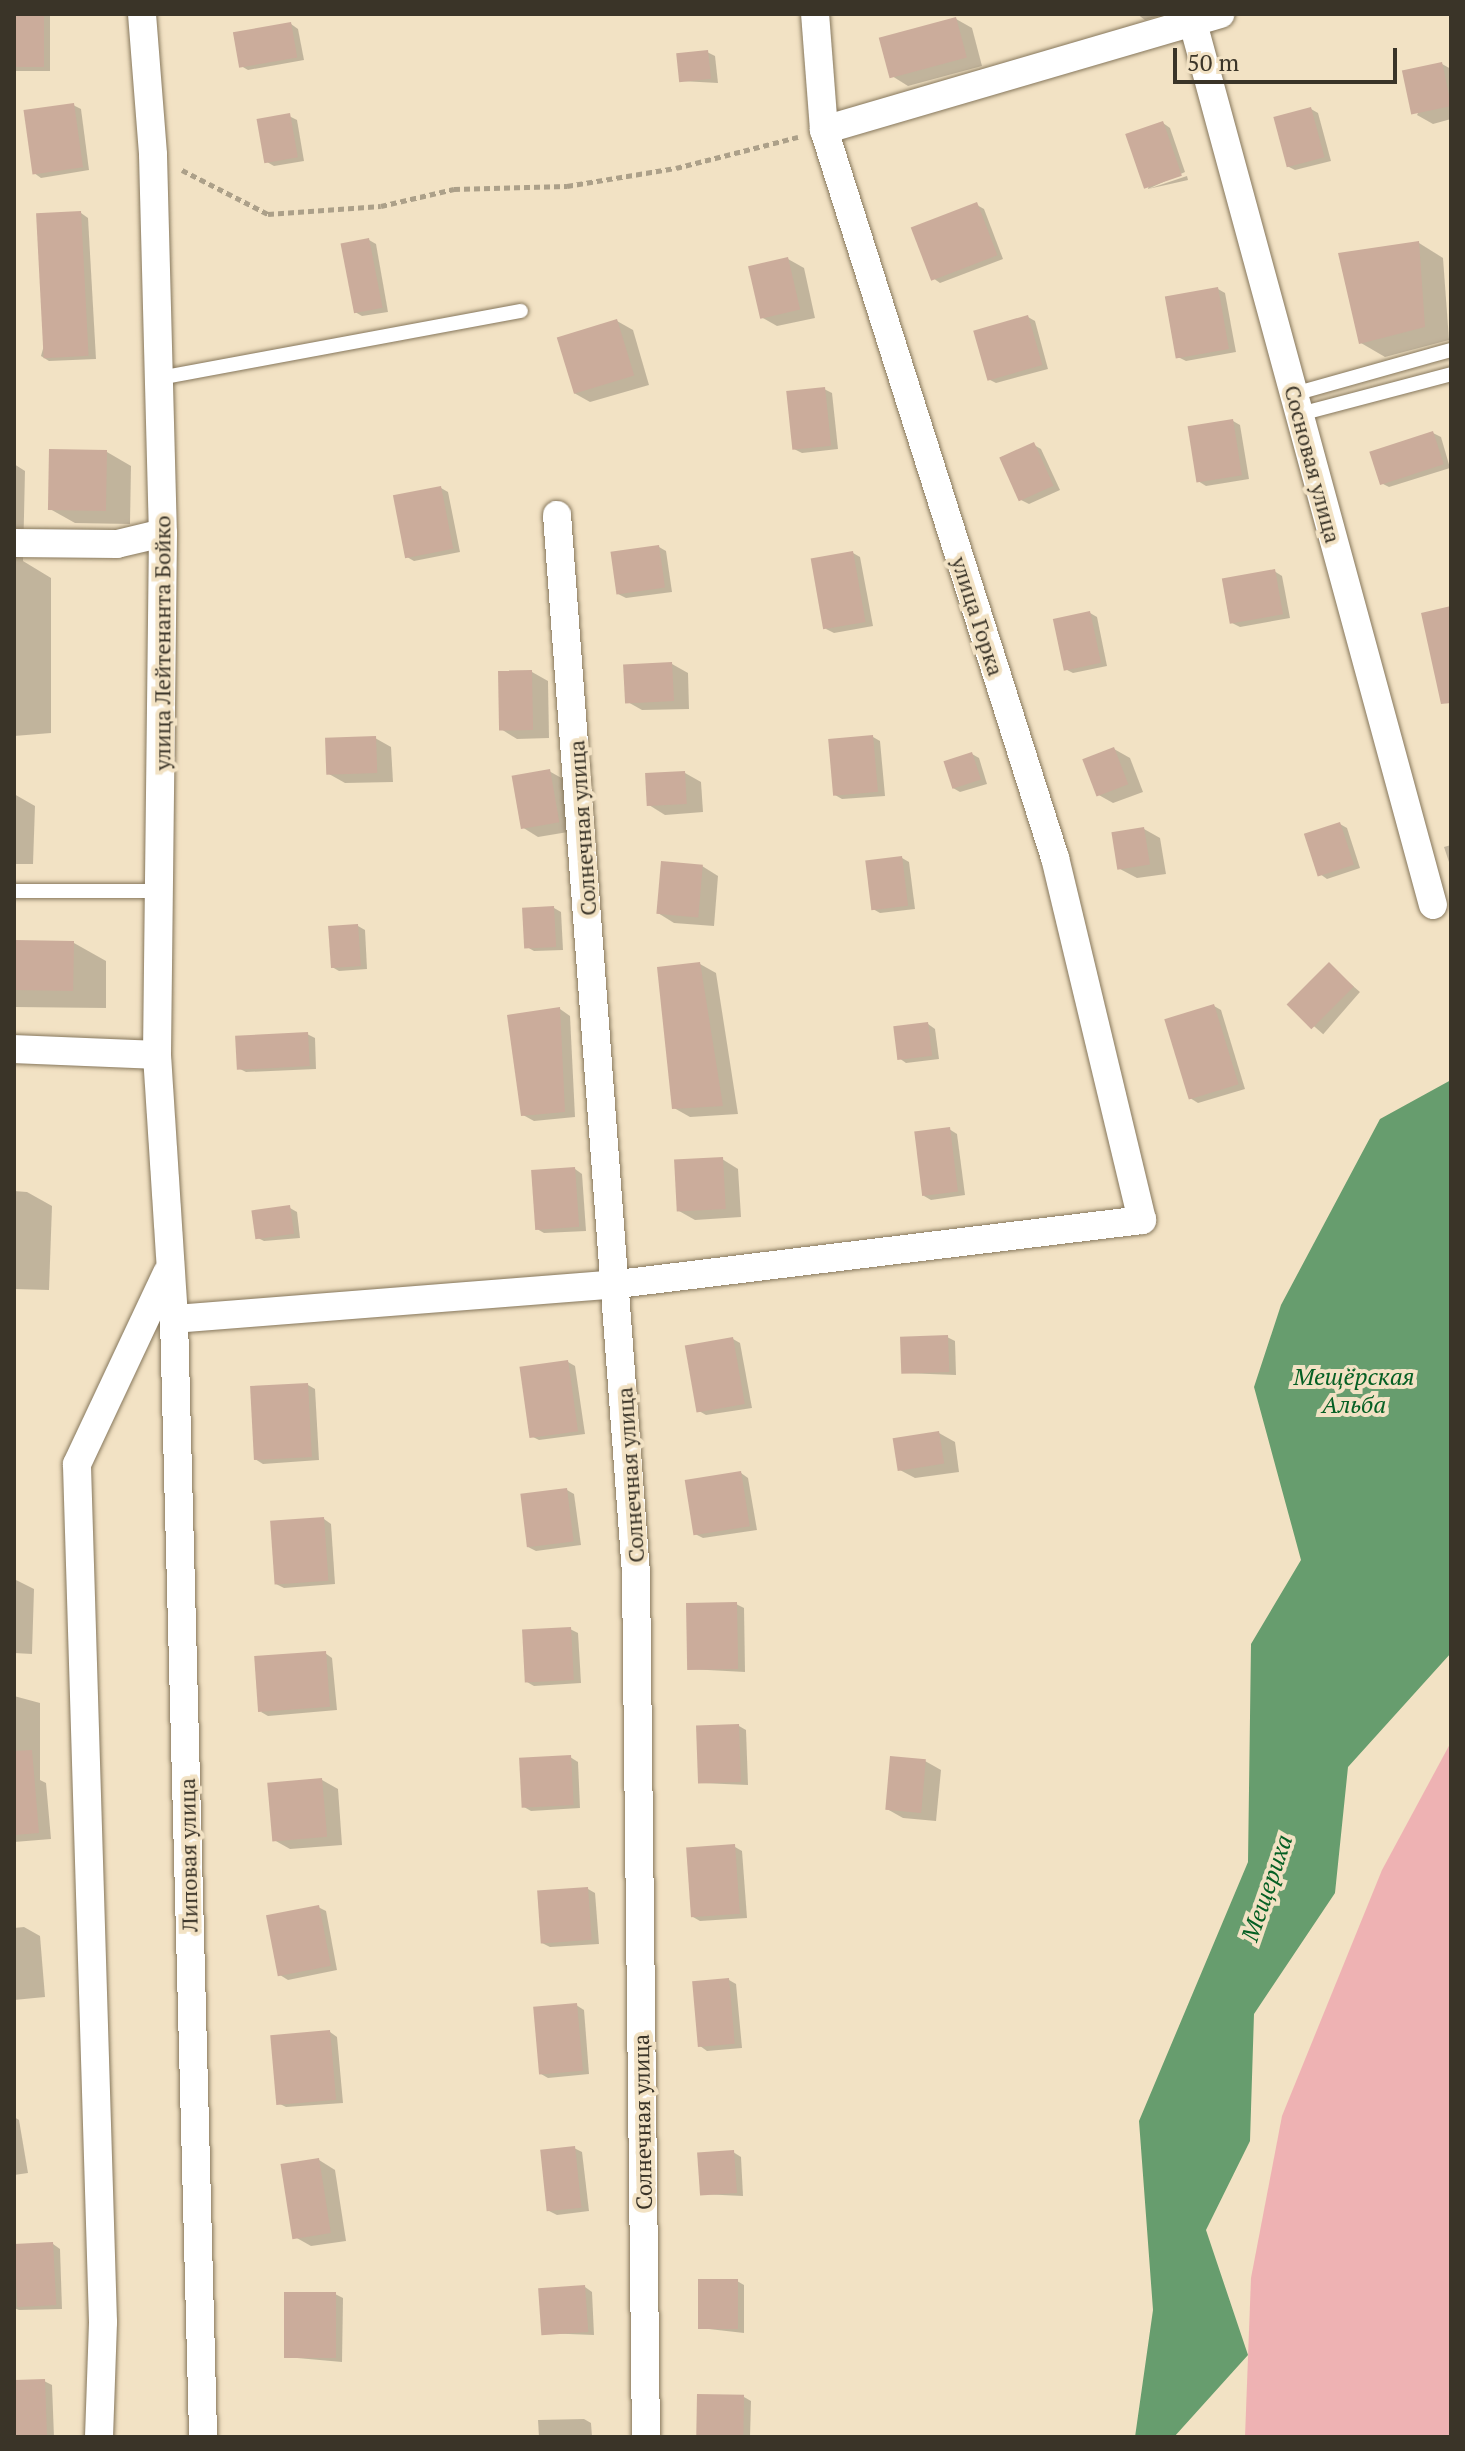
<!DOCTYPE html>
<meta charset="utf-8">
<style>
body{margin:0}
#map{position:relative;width:1465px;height:2451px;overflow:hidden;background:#f2e2c4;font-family:"PT Serif",serif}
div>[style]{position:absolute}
.green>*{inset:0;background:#eeb2b3}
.water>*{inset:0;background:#679d6e}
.shadow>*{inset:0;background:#0003;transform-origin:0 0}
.building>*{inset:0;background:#cbac9b;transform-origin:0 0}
.path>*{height:5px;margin-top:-2.5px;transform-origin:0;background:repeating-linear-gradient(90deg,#aca089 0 6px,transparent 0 10px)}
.roads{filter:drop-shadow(0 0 2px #86775c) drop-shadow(0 0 2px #86775c)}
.service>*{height:14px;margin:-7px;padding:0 7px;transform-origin:7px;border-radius:7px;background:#fff}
.minor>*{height:28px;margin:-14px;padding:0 14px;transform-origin:14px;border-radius:14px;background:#fff}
span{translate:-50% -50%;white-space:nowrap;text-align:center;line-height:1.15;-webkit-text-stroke:8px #f2e2c4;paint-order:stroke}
.street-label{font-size:22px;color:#3a3428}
.water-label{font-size:24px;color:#055f23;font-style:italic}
.frame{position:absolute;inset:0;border:16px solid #3a3428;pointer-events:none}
.scale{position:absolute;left:1173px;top:48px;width:224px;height:36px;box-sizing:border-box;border:4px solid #3a3428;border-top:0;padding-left:10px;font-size:24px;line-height:28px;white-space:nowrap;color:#3a3428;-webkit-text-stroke:6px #f2e2c4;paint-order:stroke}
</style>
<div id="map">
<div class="green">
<div style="clip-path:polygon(1451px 1742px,1451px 2437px,1245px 2437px,1251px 2278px,1282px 2116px,1382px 1870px)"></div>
</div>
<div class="water">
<div style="clip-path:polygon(1451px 1080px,1451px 1653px,1348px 1767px,1335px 1893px,1254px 2014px,1250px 2141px,1206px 2230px,1248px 2355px,1174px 2437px,1135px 2437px,1153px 2310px,1139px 2121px,1248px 1862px,1251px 1644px,1301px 1560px,1254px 1387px,1281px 1305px,1380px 1119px)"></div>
</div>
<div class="shadow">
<div style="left:14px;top:14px;width:36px;height:57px"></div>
<div style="clip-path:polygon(1137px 14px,1165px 14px,1145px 20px)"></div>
<div style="clip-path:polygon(956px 19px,972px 28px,982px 66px,908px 86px,892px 76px)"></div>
<div style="clip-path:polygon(291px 24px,298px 29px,304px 60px,248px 70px,241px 66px)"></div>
<div style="clip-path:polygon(707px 52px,715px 56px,718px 83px,681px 81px)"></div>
<div style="clip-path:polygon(1442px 64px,1451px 69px,1451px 119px,1433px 124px,1417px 115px)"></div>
<div style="clip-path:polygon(73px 105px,81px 109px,89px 170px,41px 178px,34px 173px)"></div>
<div style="clip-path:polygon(1311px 109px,1318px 113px,1331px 161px,1295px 170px,1287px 166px)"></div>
<div style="clip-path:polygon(289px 116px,297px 120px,304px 161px,274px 166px,267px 162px)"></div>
<div style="clip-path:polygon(1163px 123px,1170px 128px,1185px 172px,1148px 189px)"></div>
<div style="clip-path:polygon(1187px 176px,1188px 180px,1148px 189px)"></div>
<div style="clip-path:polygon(977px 205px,984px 209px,1003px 259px,940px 283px,933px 278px)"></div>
<div style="clip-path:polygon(81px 213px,88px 218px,96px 359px,49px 361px,41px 356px)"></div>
<div style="clip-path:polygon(369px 240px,376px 244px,388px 312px,362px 316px,355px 312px)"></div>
<div style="clip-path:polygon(1419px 243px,1443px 258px,1449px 340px,1385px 357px,1361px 343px)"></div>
<div style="clip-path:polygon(788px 259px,804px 268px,815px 318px,777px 326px,761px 317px)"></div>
<div style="clip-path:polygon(1218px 289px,1225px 293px,1236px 352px,1186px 361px,1178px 357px)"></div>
<div style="clip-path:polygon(1028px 317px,1035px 321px,1048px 369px,996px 383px,988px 379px)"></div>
<div style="clip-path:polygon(617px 321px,633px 330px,649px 385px,590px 402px,574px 393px)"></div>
<div style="clip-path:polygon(824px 389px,832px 393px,838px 449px,802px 453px,794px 449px)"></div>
<div style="clip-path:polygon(1233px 421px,1240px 425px,1249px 479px,1206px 486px,1198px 481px)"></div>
<div style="clip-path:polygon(1433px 433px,1441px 437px,1450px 468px,1389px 487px,1381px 483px)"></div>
<div style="clip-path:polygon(1034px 445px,1041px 449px,1060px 490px,1029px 504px,1021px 500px)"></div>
<div style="clip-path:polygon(107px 452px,131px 466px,130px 524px,75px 523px,50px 509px)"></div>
<div style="clip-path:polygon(14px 464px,25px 471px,23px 561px,51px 578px,51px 733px,14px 736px)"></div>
<div style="clip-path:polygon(441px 488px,448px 492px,460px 552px,414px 561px,407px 557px)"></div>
<div style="clip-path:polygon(659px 547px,666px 551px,672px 592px,626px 598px,618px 594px)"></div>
<div style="clip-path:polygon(853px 553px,860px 557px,873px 626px,834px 633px,826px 629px)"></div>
<div style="clip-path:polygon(1274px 571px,1282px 576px,1290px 618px,1240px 627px,1232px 623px)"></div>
<div style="clip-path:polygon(1090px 613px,1097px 617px,1107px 666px,1073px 673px,1065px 669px)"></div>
<div style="clip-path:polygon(672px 664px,688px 673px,689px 709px,642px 710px,626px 701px)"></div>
<div style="clip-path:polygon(532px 672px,548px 681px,549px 738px,517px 739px,501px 729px)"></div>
<div style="clip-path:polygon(873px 737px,880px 741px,885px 796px,842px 799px,835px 795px)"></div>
<div style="clip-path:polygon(375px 738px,391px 747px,393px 782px,345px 783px,329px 774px)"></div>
<div style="clip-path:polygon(1114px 749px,1130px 758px,1143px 792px,1113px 803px,1097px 794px)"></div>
<div style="clip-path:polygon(972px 754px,979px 758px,987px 784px,960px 792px,953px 788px)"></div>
<div style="clip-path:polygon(549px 771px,565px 780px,574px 831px,538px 837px,522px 827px)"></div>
<div style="clip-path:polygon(685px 773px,701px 782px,703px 812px,665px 815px,649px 805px)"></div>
<div style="clip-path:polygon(14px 794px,35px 806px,33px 864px,14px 864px)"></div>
<div style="clip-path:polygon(1340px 824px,1347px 828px,1360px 868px,1327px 879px,1320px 874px)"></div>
<div style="clip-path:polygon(1144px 829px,1160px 838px,1166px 874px,1137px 878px,1120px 869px)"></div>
<div style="clip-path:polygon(1451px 845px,1451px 868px,1444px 847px)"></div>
<div style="clip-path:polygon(902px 858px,909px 862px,915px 909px,880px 913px,873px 909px)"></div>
<div style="clip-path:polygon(702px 866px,718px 876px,714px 926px,674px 923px,658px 913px)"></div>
<div style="clip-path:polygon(554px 908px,561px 912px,563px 950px,534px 951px,527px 947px)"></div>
<div style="clip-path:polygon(358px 926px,365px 930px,367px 969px,339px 971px,332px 967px)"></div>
<div style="clip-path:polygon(14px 942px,74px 943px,106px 961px,106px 1008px,14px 1007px)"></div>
<div style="clip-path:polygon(700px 964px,716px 973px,738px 1114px,690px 1117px,674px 1108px)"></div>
<div style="left:1329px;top:965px;width:41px;height:56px;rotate:41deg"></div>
<div style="clip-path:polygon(1214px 1006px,1221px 1010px,1245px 1089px,1198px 1103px,1190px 1098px)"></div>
<div style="clip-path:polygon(560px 1009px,570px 1016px,575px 1117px,534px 1121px,523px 1115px)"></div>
<div style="clip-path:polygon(928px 1024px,935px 1029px,939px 1059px,906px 1063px,899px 1058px)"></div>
<div style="clip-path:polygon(307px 1034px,315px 1038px,316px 1069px,246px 1072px,238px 1068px)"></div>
<div style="clip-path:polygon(949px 1129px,957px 1134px,965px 1195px,931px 1200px,924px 1196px)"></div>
<div style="clip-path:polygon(722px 1159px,738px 1169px,741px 1217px,695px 1220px,679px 1211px)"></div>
<div style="clip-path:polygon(575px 1169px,582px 1174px,586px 1231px,544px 1233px,537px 1229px)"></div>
<div style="clip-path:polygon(14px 1191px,27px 1192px,52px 1206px,49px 1290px,14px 1289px)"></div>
<div style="clip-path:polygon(290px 1208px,297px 1212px,300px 1238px,264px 1241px,256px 1237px)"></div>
<div style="clip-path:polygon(947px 1337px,955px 1341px,956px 1375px,903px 1373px)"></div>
<div style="clip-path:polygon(733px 1339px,740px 1343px,752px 1408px,706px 1415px,699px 1411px)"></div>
<div style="clip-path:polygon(568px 1362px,575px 1366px,585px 1434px,539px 1440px,531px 1436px)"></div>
<div style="clip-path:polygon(308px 1385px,315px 1389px,319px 1460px,263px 1464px,255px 1459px)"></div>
<div style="clip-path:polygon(939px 1433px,955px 1442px,959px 1472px,915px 1478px,898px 1469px)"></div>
<div style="clip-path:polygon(741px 1473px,748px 1478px,757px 1530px,703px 1538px,695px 1534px)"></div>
<div style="clip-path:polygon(567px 1490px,574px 1494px,581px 1545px,536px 1551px,528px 1547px)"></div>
<div style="clip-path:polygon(324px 1519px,331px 1524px,335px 1584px,284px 1588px,276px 1584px)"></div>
<div style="clip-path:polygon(14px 1579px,34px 1589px,32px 1654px,14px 1653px)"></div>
<div style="clip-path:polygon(736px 1604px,744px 1608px,745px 1672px,689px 1669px)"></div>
<div style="clip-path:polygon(570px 1629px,578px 1633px,581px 1683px,534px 1686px,527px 1682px)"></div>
<div style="clip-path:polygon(325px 1653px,332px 1658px,337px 1710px,268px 1716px,261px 1712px)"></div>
<div style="clip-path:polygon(14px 1696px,40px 1703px,40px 1780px,46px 1783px,51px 1839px,14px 1842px)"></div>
<div style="clip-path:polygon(739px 1726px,746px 1730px,748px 1785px,701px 1783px)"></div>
<div style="clip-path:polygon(570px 1757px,578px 1762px,580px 1808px,531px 1811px,524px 1807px)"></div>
<div style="clip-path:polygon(925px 1761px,941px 1770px,936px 1821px,903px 1818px,887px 1809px)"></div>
<div style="clip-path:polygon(322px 1780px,338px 1789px,342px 1845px,290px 1849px,274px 1840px)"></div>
<div style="clip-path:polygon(735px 1847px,742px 1851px,747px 1918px,700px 1921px,693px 1917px)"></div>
<div style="clip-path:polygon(588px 1889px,595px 1893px,599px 1944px,550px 1947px,542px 1943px)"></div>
<div style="clip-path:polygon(318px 1907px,326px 1911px,337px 1970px,288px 1980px,280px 1975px)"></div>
<div style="clip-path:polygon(24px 1927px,40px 1936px,45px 1997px,14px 2000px,14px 1928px)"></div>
<div style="clip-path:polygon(729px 1980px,736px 1984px,742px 2048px,707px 2051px,700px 2046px)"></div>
<div style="clip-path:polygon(576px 2005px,584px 2010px,589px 2074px,548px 2078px,541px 2074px)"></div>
<div style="clip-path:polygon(330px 2032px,337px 2037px,343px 2103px,286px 2107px,278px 2103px)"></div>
<div style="clip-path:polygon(14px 2117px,19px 2120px,28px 2173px,14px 2175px)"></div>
<div style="clip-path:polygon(574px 2148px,582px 2152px,589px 2211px,557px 2215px,549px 2211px)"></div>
<div style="clip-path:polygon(733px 2152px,741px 2157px,743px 2196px,701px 2194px)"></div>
<div style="clip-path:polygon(319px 2160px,335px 2170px,346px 2241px,311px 2246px,295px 2237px)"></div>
<div style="clip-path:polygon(53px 2244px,60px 2249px,62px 2309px,19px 2310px,14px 2308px,14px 2246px)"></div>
<div style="clip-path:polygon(737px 2281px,744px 2285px,744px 2333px,700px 2328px)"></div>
<div style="clip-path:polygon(585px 2287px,592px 2292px,594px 2335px,542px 2333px)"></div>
<div style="clip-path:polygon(335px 2294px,343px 2298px,342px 2362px,286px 2357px)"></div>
<div style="clip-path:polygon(44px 2381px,52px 2385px,54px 2437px,14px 2437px,14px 2382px)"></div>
<div style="clip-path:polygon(744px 2397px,751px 2401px,750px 2437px,698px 2437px)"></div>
<div style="clip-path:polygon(584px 2419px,591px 2423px,592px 2437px,539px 2437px,538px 2420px)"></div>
</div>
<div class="building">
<div style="left:14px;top:14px;width:30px;height:53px"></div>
<div style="left:956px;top:17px;width:42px;height:80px;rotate:75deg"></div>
<div style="left:291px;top:22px;width:36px;height:59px;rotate:80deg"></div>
<div style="left:708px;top:50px;width:29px;height:32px;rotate:84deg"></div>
<div style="left:1442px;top:62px;width:45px;height:41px;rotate:78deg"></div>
<div style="left:74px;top:103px;width:65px;height:51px;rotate:82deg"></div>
<div style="left:1311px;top:107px;width:52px;height:39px;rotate:75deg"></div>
<div style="left:290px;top:113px;width:45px;height:34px;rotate:80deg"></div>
<div style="left:1163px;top:121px;width:58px;height:40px;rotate:71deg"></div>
<div style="left:977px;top:202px;width:57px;height:71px;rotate:69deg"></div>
<div style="left:81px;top:211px;width:145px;height:45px;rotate:87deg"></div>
<div style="left:369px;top:238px;width:71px;height:29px;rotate:79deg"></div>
<div style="clip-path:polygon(1419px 241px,1425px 327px,1359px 344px,1338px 253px)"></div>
<div style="left:788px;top:257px;width:54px;height:41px;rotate:77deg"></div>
<div style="left:1218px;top:287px;width:63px;height:54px;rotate:80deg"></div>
<div style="left:1028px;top:315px;width:52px;height:57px;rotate:74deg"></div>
<div style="left:617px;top:319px;width:59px;height:63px;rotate:73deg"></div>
<div style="left:825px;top:387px;width:59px;height:39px;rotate:84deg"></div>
<div style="left:1233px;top:419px;width:57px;height:46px;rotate:81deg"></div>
<div style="left:1433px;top:431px;width:35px;height:67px;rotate:72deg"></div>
<div style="left:1034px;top:442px;width:48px;height:38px;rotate:66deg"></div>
<div style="left:49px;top:449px;width:58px;height:61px;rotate:1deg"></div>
<div style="left:441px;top:486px;width:64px;height:49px;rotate:79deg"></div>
<div style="left:659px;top:545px;width:43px;height:49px;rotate:82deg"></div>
<div style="left:853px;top:551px;width:72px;height:43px;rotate:80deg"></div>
<div style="left:1275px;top:569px;width:46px;height:54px;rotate:80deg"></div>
<div style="clip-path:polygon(1451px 606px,1451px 703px,1441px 704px,1421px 613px)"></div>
<div style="left:1090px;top:611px;width:53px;height:38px;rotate:78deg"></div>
<div style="left:672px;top:662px;width:39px;height:49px;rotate:87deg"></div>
<div style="left:532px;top:670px;width:60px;height:34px;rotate:89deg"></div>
<div style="left:873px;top:735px;width:57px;height:45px;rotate:85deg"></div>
<div style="left:376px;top:736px;width:37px;height:51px;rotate:88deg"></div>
<div style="left:1114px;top:747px;width:40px;height:34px;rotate:69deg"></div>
<div style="left:972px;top:752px;width:29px;height:30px;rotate:72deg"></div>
<div style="left:550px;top:769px;width:54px;height:39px;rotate:80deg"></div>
<div style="left:685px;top:771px;width:33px;height:40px;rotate:87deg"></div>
<div style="left:1340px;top:822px;width:45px;height:38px;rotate:72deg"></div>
<div style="left:1144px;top:827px;width:38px;height:33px;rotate:81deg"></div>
<div style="left:902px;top:856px;width:50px;height:37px;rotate:83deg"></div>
<div style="left:661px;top:861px;width:42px;height:53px;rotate:5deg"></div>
<div style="left:554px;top:906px;width:41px;height:32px;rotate:87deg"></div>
<div style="left:358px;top:924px;width:42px;height:30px;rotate:86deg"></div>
<div style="left:14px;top:940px;width:60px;height:50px;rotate:1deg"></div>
<div style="clip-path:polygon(700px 962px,723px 1106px,672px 1109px,657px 967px)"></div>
<div style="left:1329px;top:962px;width:35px;height:60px;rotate:45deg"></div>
<div style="left:1214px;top:1004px;width:84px;height:52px;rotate:73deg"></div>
<div style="clip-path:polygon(560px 1007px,565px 1112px,521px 1116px,507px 1015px)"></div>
<div style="left:928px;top:1022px;width:34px;height:35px;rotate:83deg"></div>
<div style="left:308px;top:1032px;width:34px;height:73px;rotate:87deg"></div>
<div style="left:950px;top:1127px;width:65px;height:36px;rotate:83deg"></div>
<div style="left:723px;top:1157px;width:52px;height:49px;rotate:87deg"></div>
<div style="left:575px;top:1167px;width:60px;height:44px;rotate:86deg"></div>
<div style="left:290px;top:1205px;width:29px;height:39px;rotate:82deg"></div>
<div style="left:948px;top:1335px;width:37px;height:48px;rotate:88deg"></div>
<div style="left:733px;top:1337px;width:68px;height:49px;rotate:80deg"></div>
<div style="left:568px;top:1360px;width:72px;height:49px;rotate:82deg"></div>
<div style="left:308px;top:1383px;width:74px;height:58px;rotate:87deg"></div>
<div style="left:939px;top:1431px;width:33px;height:47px;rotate:81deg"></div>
<div style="left:741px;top:1471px;width:56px;height:57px;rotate:81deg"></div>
<div style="left:567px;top:1488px;width:54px;height:47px;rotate:83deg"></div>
<div style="left:324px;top:1517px;width:64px;height:54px;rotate:86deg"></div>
<div style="left:737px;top:1602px;width:67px;height:51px;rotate:89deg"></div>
<div style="left:571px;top:1627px;width:53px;height:49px;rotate:87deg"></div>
<div style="left:326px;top:1651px;width:56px;height:72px;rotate:86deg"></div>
<div style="left:739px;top:1724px;width:58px;height:43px;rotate:88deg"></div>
<div style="clip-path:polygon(32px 1750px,39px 1833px,14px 1835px,14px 1751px)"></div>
<div style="left:571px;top:1755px;width:50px;height:52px;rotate:87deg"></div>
<div style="left:890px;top:1756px;width:36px;height:54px;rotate:5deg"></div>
<div style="left:322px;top:1778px;width:59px;height:55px;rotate:85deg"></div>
<div style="left:735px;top:1844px;width:70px;height:49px;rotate:86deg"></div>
<div style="left:588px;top:1887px;width:53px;height:51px;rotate:86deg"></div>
<div style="left:319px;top:1905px;width:62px;height:54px;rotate:79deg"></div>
<div style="left:729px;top:1978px;width:66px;height:37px;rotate:85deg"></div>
<div style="left:577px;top:2003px;width:68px;height:44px;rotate:85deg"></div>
<div style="left:330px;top:2030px;width:70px;height:60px;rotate:85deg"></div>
<div style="left:575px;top:2146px;width:62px;height:35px;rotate:84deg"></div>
<div style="left:734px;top:2150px;width:43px;height:37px;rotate:86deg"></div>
<div style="left:319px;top:2158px;width:76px;height:39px;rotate:81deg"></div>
<div style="left:53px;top:2242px;width:63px;height:39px;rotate:87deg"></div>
<div style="left:698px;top:2279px;width:40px;height:50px"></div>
<div style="left:585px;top:2285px;width:47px;height:47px;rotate:86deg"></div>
<div style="left:284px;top:2292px;width:52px;height:66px"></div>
<div style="left:45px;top:2379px;width:58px;height:31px;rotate:88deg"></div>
<div style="left:697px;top:2394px;width:47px;height:43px;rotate:1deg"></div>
</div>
<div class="path">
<div style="left:182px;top:170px;width:97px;rotate:27.1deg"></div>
<div style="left:268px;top:214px;width:113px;rotate:-4deg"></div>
<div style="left:381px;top:206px;width:75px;rotate:-13.1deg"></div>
<div style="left:454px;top:189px;width:113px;rotate:-1.5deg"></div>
<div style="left:567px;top:186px;width:110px;rotate:-9.4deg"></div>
<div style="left:676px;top:168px;width:126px;rotate:-14.3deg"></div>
</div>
<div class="roads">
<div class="service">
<div style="left:159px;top:378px;width:368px;rotate:-10.5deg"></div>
<div style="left:1294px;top:394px;width:163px;rotate:-15.7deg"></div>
<div style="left:1300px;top:414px;width:156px;rotate:-14.8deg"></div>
<div style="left:14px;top:891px;width:147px"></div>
</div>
<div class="minor">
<div style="left:142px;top:14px;width:141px;rotate:85.5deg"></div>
<div style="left:153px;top:155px;width:378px;rotate:88.5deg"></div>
<div style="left:163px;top:533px;width:522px;rotate:90.66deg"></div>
<div style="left:157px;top:1055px;width:265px;rotate:86.3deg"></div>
<div style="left:174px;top:1319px;width:1118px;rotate:88.51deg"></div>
<div style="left:1193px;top:23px;width:914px;rotate:74.78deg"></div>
<div style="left:824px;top:130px;width:413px;rotate:-16.3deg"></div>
<div style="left:557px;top:515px;width:1061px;rotate:85.73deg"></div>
<div style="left:636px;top:1573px;width:864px;rotate:89.34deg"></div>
<div style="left:14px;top:543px;width:103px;rotate:0.6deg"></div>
<div style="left:117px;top:544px;width:47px;rotate:-13.4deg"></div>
<div style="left:14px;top:1049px;width:143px;rotate:2.4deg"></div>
<div style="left:174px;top:1319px;width:445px;rotate:-4.5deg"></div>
<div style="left:618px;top:1284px;width:528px;rotate:-6.96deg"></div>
<div style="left:1142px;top:1220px;width:372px;rotate:-103.5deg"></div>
<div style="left:1055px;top:858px;width:764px;rotate:-107.6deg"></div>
<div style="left:824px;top:130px;width:116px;rotate:-94.4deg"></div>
<div style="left:99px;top:2437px;width:115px;rotate:-88deg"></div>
<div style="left:103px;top:2322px;width:858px;rotate:-91.74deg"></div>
<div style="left:77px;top:1464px;width:211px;rotate:-64.8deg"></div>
</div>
</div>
<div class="street-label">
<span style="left:1313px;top:464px;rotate:75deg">Сосновая улица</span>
<span style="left:978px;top:616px;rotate:72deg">улица Горка</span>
<span style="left:162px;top:643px;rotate:-90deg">улица Лейтенанта Бойко</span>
<span style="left:582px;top:828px;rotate:-94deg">Солнечная улица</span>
<span style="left:630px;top:1475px;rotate:-94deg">Солнечная улица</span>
<span style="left:188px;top:1855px;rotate:-91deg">Липовая улица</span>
<span style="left:642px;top:2122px;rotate:-91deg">Солнечная улица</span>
</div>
<div class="water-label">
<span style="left:1354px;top:1391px">Мещёрская<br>Альба</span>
<span style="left:1267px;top:1888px;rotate:-71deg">Мещериха</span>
</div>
<div class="frame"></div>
<div class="scale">50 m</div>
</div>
